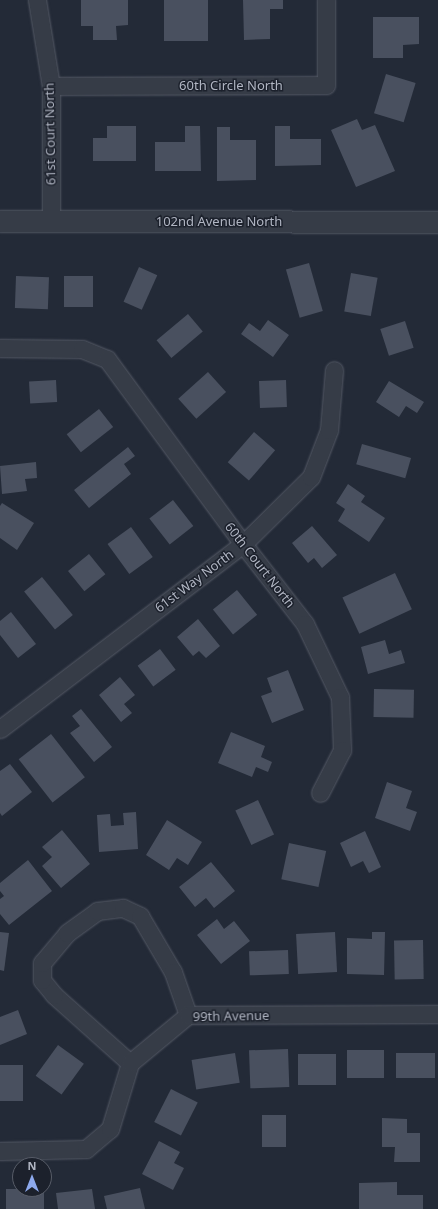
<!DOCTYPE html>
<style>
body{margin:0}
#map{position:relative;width:438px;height:1209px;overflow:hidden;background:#232a37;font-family:"Noto Sans",sans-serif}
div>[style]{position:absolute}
.building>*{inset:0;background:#49505f;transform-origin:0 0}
.roads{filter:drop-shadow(0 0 1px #545965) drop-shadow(0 0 1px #545965)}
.minor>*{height:17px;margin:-8.5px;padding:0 8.5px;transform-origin:8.5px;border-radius:8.5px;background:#363c47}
.tertiary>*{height:21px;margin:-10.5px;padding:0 10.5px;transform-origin:10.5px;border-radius:10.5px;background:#363c47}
span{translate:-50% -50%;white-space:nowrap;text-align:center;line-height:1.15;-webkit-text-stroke:3px #1c212c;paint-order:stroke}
.street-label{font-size:13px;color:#b1b6c3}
.north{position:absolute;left:12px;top:1157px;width:40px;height:40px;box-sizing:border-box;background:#1c212c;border:1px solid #585d68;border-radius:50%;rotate:0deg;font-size:11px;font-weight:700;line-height:16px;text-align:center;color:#b1b6c3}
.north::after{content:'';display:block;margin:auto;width:14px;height:18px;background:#8da9ed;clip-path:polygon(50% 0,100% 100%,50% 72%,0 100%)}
</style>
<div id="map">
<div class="building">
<div style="clip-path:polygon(81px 0,128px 0,128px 25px,116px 26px,117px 40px,93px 40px,93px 26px,81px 26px)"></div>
<div style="left:164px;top:0;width:44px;height:41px"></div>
<div style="clip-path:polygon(243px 0,283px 0,283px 9px,270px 9px,270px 39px,244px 40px)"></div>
<div style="clip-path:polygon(373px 17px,419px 17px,419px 44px,403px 45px,403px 58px,373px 58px)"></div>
<div style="left:386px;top:74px;width:31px;height:41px;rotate:17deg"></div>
<div style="clip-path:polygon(357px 119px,362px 130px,375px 125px,395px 171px,356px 187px,331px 130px)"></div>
<div style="clip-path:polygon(107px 126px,136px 126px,136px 161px,93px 161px,93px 138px,107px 138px)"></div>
<div style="clip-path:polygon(185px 126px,200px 126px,201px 171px,155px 171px,155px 142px,185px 142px)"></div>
<div style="clip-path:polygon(275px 126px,290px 126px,290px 139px,321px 139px,321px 165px,275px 166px)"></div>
<div style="clip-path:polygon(217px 127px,230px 127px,230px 140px,256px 140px,256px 180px,217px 181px)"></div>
<div style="left:309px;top:263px;width:50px;height:24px;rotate:74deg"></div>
<div style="left:139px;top:267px;width:20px;height:38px;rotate:24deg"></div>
<div style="left:351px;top:273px;width:27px;height:39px;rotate:10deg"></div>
<div style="left:16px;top:276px;width:33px;height:32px;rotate:2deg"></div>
<div style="left:64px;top:276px;width:29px;height:31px"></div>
<div style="left:188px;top:314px;width:23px;height:41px;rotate:50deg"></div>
<div style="clip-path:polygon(268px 320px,289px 335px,273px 357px,241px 334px,249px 323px,260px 331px)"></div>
<div style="left:405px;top:321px;width:28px;height:26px;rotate:72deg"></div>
<div style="left:208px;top:372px;width:27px;height:40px;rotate:48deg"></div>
<div style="left:56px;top:380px;width:22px;height:27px;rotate:87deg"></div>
<div style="left:286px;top:380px;width:27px;height:27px;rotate:88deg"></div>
<div style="clip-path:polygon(389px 381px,424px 402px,417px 413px,406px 406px,399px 417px,376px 402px)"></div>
<div style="left:99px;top:409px;width:23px;height:41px;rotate:52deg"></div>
<div style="left:254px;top:432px;width:28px;height:40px;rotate:41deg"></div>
<div style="left:362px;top:444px;width:51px;height:21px;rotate:16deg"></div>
<div style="clip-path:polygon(128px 447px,135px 456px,124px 464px,131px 474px,89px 508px,74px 490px)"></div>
<div style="clip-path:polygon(36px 462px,37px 478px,25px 479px,27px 491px,2px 494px,0 466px)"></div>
<div style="clip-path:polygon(348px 484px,365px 496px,361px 502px,385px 518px,369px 542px,338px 521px,345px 509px,336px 503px)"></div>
<div style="left:173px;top:500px;width:33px;height:30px;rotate:52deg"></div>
<div style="clip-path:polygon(2px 503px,34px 523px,17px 550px,0 538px,0 506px)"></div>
<div style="clip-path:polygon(312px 526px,337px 555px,322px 568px,314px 558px,308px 563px,292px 543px)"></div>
<div style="left:131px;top:527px;width:37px;height:29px;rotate:54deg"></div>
<div style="left:89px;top:554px;width:26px;height:27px;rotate:51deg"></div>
<div style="left:395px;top:573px;width:40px;height:58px;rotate:65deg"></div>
<div style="left:42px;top:577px;width:49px;height:23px;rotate:51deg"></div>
<div style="left:237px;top:590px;width:32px;height:31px;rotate:51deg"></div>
<div style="clip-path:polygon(11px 612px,36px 644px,18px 658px,0 635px,0 621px)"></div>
<div style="clip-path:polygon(198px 619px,220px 646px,206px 658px,199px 651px,193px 656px,177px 637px)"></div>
<div style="clip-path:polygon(385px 640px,389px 654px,401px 650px,405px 663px,368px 674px,361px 647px)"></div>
<div style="left:160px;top:649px;width:26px;height:28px;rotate:53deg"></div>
<div style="clip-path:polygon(288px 670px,304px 710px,272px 723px,261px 696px,272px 692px,267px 678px)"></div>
<div style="clip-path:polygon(120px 677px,135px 695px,124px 704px,132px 713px,121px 722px,99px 695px)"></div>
<div style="left:374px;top:689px;width:40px;height:28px;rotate:1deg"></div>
<div style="clip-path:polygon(81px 709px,112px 747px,94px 762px,70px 733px,80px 726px,72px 716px)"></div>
<div style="clip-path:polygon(231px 732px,265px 746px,261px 757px,272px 762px,268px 772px,256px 767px,252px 777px,218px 763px)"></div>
<div style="left:51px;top:734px;width:55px;height:41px;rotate:52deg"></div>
<div style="clip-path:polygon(10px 764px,32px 792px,2px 816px,0 813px,0 771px)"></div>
<div style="clip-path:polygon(387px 782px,412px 791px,406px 808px,417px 812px,410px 831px,375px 818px)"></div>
<div style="left:258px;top:800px;width:38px;height:25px;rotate:65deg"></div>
<div style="clip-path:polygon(136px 812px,138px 849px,99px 852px,97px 815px,110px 814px,111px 826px,124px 825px,123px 813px)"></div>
<div style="clip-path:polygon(167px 820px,202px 842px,188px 865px,177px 858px,169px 870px,146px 855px)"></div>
<div style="clip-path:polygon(62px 830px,90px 864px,61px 888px,42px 866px,52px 857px,42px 847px)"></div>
<div style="clip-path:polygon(365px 831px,381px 867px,369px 873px,363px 861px,351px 867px,340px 843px)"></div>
<div style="left:289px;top:843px;width:38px;height:37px;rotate:12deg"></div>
<div style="clip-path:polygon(28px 860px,52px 891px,9px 925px,0 914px,0 899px,4px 896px,0 891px,0 883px)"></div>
<div style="clip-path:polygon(211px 862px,235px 891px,214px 908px,206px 898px,195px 907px,179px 887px)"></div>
<div style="clip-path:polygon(217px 919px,224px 929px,234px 921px,250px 941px,221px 964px,197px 935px)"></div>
<div style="clip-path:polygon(0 932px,9px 933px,4px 971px,0 970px)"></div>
<div style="left:335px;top:932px;width:40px;height:39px;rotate:87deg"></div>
<div style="clip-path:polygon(372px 932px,385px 932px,384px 975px,347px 974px,347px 938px,372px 939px)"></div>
<div style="left:423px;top:940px;width:39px;height:29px;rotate:89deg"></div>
<div style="left:288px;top:950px;width:24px;height:39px;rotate:88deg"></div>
<div style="clip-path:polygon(18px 1010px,27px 1034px,0 1045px,0 1017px)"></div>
<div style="left:58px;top:1045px;width:32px;height:38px;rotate:36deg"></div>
<div style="left:288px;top:1049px;width:38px;height:39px;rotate:88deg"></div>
<div style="left:347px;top:1050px;width:37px;height:28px"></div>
<div style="left:235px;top:1053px;width:30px;height:44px;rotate:81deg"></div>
<div style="left:396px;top:1053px;width:39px;height:25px"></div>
<div style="left:298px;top:1054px;width:38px;height:31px"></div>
<div style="left:0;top:1065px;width:23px;height:36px"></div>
<div style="left:171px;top:1089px;width:30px;height:37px;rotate:27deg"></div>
<div style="left:286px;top:1115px;width:32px;height:24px;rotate:90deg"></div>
<div style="clip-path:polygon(382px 1118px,407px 1119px,407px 1133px,420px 1133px,420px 1162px,394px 1162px,395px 1147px,382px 1147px)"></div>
<div style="clip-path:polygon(159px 1141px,180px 1152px,174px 1163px,184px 1168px,173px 1190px,142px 1174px)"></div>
<div style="clip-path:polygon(397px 1182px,397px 1195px,423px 1195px,423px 1209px,359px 1209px,359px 1183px)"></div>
<div style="clip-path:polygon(140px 1188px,145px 1209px,107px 1209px,104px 1196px)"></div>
<div style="left:6px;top:1189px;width:38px;height:20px"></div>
<div style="clip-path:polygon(92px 1189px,95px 1209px,58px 1209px,56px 1193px)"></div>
</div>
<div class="roads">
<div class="minor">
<div style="left:37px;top:0;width:87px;rotate:80.8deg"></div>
<div style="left:51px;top:86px;width:135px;rotate:90deg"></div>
<div style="left:51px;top:86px;width:275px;rotate:-0.2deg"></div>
<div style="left:326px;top:85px;width:85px;rotate:-90deg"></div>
<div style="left:0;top:348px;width:82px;rotate:0.7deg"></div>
<div style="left:82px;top:349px;width:27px;rotate:22deg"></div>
<div style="left:107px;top:359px;width:230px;rotate:53.7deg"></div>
<div style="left:243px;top:544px;width:101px;rotate:52.2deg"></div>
<div style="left:305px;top:624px;width:81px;rotate:64.4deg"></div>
<div style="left:340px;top:697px;width:53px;rotate:87.8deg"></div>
<div style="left:342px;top:750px;width:48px;rotate:117.1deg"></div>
<div style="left:0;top:729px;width:305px;rotate:-37.3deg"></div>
<div style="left:243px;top:544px;width:95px;rotate:-44.6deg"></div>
<div style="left:311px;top:477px;width:50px;rotate:-69deg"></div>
<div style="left:329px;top:430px;width:60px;rotate:-85.2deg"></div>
<div style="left:130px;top:1063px;width:102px;rotate:-138.2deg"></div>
<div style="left:54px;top:995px;width:19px;rotate:-129deg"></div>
<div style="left:42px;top:980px;width:17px;rotate:-90deg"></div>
<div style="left:42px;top:963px;width:39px;rotate:-50deg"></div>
<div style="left:67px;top:933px;width:37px;rotate:-36deg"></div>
<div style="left:97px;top:911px;width:26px;rotate:-7deg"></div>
<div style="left:123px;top:908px;width:19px;rotate:25deg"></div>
<div style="left:140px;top:916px;width:65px;rotate:59.5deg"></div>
<div style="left:173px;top:972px;width:46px;rotate:70.8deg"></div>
<div style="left:0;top:1151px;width:86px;rotate:-1.3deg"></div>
<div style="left:86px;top:1149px;width:31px;rotate:-40deg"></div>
<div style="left:110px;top:1129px;width:69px;rotate:-73.1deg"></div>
<div style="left:130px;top:1063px;width:75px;rotate:-39.6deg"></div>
<div style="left:188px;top:1015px;width:250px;rotate:-0.2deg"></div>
</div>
<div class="tertiary">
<div style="left:0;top:221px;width:438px;rotate:0.1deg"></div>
</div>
</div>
<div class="street-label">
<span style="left:231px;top:85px">60th Circle North</span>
<span style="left:50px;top:134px;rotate:-91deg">61st Court North</span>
<span style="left:219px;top:221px">102nd Avenue North</span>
<span style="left:260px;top:565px;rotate:52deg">60th Court North</span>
<span style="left:194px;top:581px;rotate:-37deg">61st Way North</span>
<span style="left:231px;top:1016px;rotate:-1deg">99th Avenue</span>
</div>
<div class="north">N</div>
</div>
